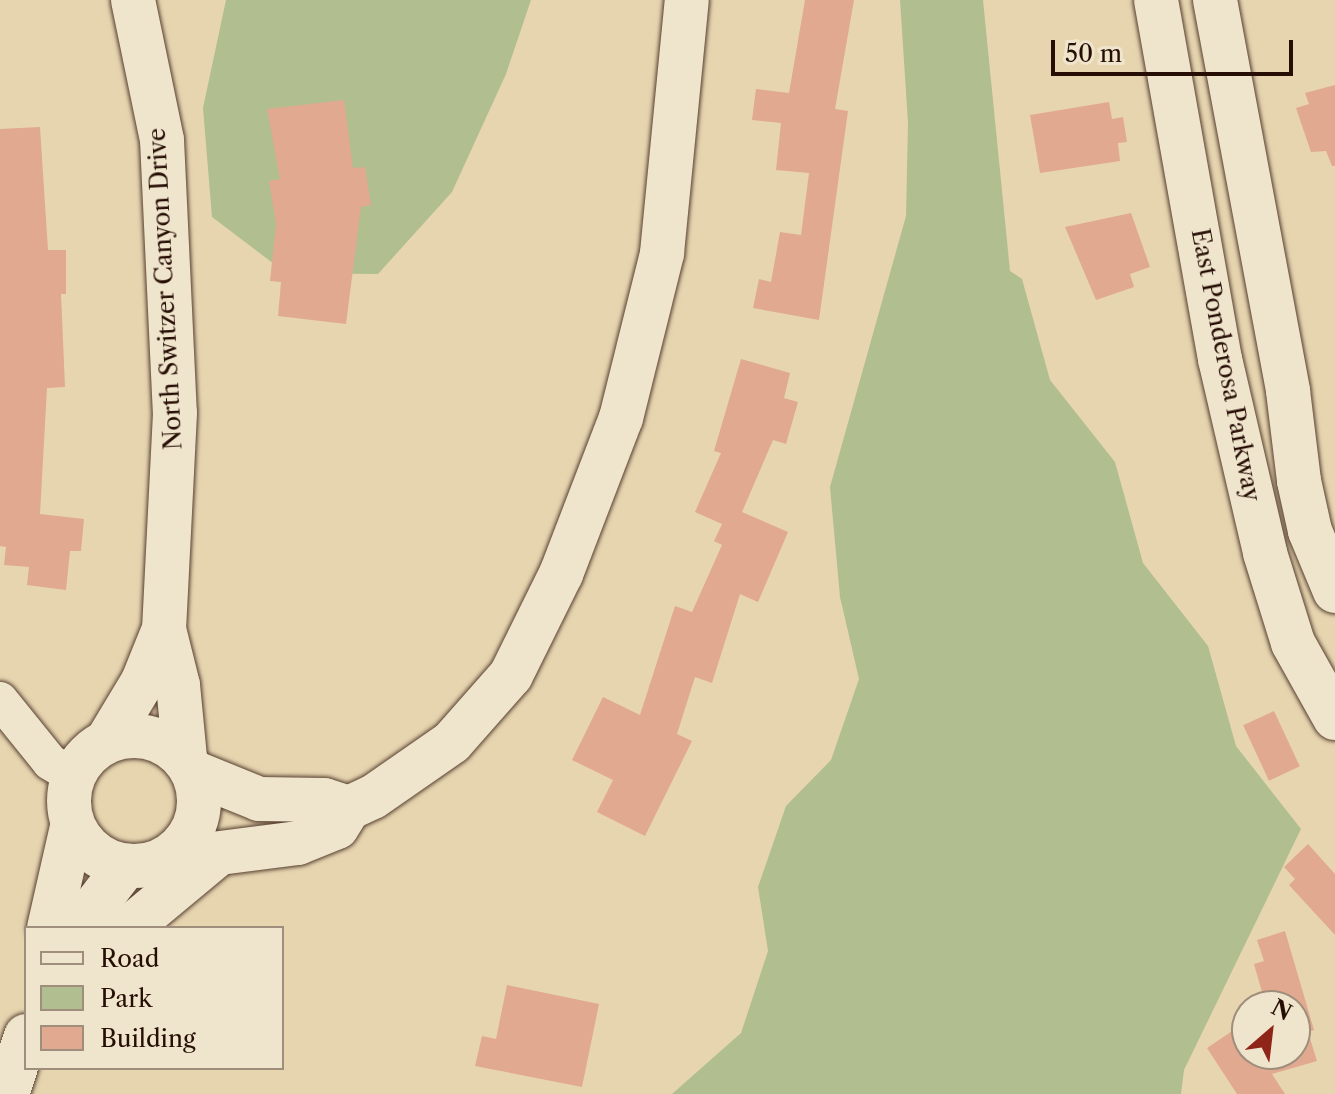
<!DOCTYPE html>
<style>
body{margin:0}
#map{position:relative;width:1335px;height:1094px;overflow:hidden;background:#e7d5b0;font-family:"Libre Caslon Text",serif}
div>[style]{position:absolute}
.green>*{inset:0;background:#b1be8f}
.building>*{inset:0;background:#e1a98f;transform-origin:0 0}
.roads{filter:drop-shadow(0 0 2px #574030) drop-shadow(0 0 2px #574030)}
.minor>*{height:36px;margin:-18px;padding:0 18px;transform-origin:18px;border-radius:18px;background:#efe4cc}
.tertiary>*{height:44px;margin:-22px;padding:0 22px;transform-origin:22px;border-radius:22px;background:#efe4cc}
.tertiary>.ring{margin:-22px;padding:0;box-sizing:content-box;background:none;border:44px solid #efe4cc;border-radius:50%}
span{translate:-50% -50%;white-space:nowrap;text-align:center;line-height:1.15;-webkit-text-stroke:6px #efe4cc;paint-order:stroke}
.street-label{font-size:24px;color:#270e05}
.legend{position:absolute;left:24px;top:926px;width:260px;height:144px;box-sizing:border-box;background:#efe4cc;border:2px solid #9f8e7c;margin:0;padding:10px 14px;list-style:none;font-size:24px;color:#270e05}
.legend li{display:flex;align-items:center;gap:16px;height:40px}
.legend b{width:40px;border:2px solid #9f8e7c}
.north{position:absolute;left:1231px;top:990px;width:80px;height:80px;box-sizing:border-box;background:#efe4cc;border:2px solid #9f8e7c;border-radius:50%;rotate:28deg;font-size:22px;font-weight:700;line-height:32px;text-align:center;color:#270e05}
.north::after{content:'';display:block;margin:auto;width:28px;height:36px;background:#8f2418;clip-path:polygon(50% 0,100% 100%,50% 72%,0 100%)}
.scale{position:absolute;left:1051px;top:40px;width:242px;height:36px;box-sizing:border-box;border:4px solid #270e05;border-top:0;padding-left:10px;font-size:24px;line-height:28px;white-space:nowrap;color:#270e05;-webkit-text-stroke:6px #efe4cc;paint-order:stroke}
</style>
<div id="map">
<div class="green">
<div style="clip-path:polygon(226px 0,531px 0,506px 74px,452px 192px,378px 274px,286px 273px,212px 217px,203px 108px)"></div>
<div style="clip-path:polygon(900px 0,983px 0,1010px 271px,1022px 279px,1050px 380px,1115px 462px,1143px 563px,1208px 646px,1236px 746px,1301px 829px,1184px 1070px,1181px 1094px,672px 1094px,741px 1033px,768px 951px,758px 887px,786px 806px,831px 760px,859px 679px,840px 597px,830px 487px,906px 216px,908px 123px)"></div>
</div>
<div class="building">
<div style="clip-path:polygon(805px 0,854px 0,835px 109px,848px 111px,819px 320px,753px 308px,759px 279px,771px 282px,780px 232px,801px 235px,809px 173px,776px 170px,781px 123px,752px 120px,756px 89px,789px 93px)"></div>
<div style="clip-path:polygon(1335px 85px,1335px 166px,1332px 166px,1326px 151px,1311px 152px,1296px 108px,1309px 104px,1305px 93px)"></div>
<div style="clip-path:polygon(344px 100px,353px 168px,365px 167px,371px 205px,361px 207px,346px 324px,278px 316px,281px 282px,270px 281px,276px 224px,269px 181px,280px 179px,267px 109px)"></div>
<div style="clip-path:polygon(1109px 102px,1112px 119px,1123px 117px,1127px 142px,1118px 143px,1120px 161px,1040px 173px,1030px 115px)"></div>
<div style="clip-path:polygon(40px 127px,48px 250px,66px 250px,66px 294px,61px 294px,65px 387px,47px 388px,40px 514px,84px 519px,81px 551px,70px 551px,66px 590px,27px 585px,29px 567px,4px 565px,6px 547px,0 546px,0 129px)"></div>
<div style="clip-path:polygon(1131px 213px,1150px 267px,1130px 274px,1134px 287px,1096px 300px,1065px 227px)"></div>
<div style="clip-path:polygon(741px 359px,790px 373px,784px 398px,798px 402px,786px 444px,773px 440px,742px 512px,788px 532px,758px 602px,740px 594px,712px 683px,695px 677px,677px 734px,692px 741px,645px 836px,597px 812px,613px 780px,572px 760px,603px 697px,640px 715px,675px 606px,692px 612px,722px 545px,714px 541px,722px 524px,695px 512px,721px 453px,714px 451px)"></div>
<div style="left:1274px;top:711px;width:61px;height:34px;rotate:65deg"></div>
<div style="clip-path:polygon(1308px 844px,1335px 874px,1335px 935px,1289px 885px,1295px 879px,1284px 867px)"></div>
<div style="clip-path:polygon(1285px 931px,1314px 1030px,1308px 1032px,1317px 1061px,1272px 1074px,1285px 1094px,1237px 1094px,1207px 1048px,1247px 1021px,1247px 1054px,1295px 1054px,1295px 1006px,1266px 1006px,1254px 964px,1264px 961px,1257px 940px)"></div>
<div style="clip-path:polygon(507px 985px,599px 1004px,582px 1087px,475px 1066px,482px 1036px,496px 1039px)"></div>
</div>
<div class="roads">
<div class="minor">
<div style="left:0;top:700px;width:80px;rotate:51.1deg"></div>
<div style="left:50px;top:762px;width:28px;rotate:32deg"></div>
</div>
<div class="tertiary">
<div style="left:133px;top:0;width:143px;rotate:78.3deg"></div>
<div style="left:162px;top:140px;width:273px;rotate:87.3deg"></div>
<div style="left:175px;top:413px;width:216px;rotate:92.9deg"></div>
<div style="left:164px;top:629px;width:58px;rotate:76deg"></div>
<div style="left:178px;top:685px;width:73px;rotate:84.5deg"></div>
<div style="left:1156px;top:0;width:365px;rotate:79.9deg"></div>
<div style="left:1220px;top:359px;width:199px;rotate:76.9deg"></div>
<div style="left:1265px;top:553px;width:94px;rotate:72.7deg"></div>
<div style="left:1293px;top:643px;width:86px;rotate:60.8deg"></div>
<div style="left:1215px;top:0;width:398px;rotate:79.4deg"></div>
<div style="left:1288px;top:391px;width:91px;rotate:83deg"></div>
<div style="left:1299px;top:481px;width:51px;rotate:77.6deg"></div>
<div style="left:1310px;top:531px;width:65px;rotate:67.4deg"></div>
<div class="ring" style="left:69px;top:736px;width:86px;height:86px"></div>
<div style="left:107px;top:741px;width:70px;rotate:-59deg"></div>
<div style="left:143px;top:681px;width:56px;rotate:-68deg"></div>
<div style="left:195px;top:773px;width:69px;rotate:22.1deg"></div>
<div style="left:259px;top:799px;width:65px;rotate:0.9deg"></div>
<div style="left:324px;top:800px;width:26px;rotate:18deg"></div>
<div style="left:165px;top:860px;width:134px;rotate:-7.3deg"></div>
<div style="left:298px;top:843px;width:42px;rotate:-22.3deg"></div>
<div style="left:337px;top:827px;width:22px;rotate:-58deg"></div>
<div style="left:349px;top:808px;width:26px;rotate:-25deg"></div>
<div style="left:373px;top:797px;width:96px;rotate:-34.8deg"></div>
<div style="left:452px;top:742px;width:89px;rotate:-48.6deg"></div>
<div style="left:511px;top:675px;width:113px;rotate:-63.7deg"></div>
<div style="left:561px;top:574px;width:167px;rotate:-69deg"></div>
<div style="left:621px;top:418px;width:170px;rotate:-76deg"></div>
<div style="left:662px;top:253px;width:254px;rotate:-84.4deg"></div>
<div style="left:49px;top:928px;width:104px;rotate:-77.2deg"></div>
<div style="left:78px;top:928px;width:77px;rotate:-52.4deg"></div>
<div style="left:129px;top:928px;width:114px;rotate:-39.7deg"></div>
<div style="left:7px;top:1094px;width:61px;rotate:-71.9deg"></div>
</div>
</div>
<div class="street-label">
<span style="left:165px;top:289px;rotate:-93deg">North Switzer Canyon Drive</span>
<span style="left:1226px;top:365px;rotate:79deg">East Ponderosa Parkway</span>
</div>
<ul class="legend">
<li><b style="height:10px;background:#efe4cc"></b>Road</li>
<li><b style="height:22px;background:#b1be8f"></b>Park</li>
<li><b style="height:22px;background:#e1a98f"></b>Building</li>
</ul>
<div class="north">N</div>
<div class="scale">50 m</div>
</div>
